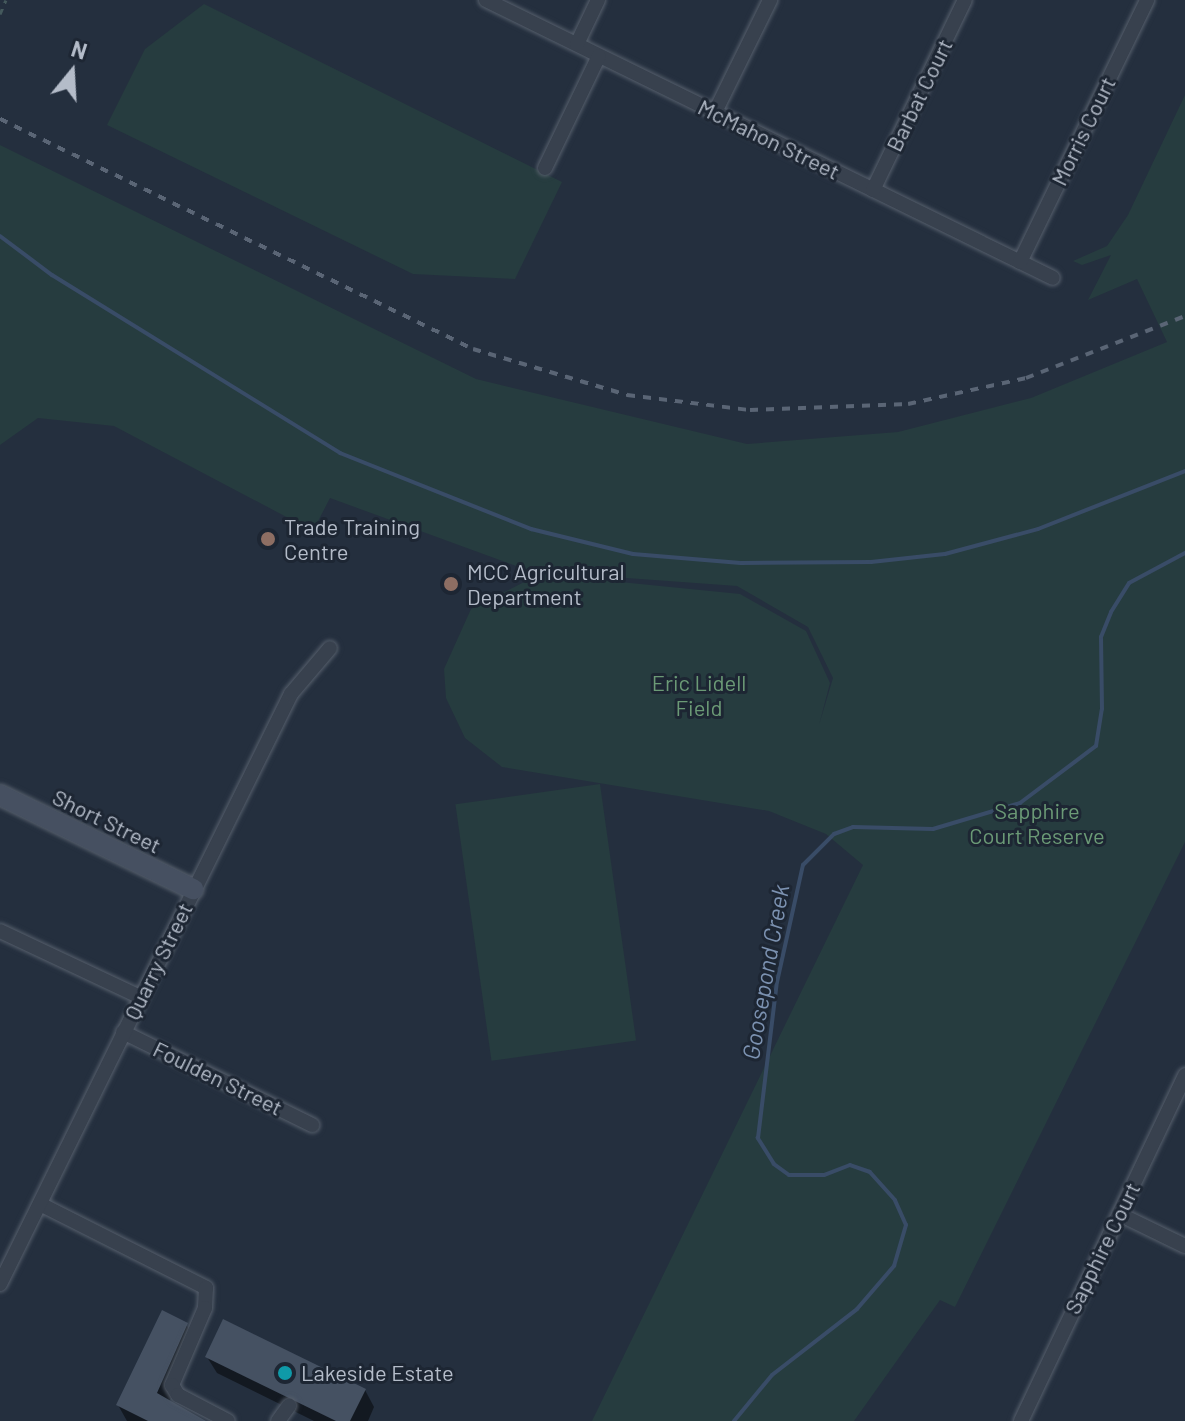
<!DOCTYPE html>
<style>
body{margin:0}
#map{position:relative;width:1185px;height:1421px;overflow:hidden;background:#242f3e;font-family:Barlow,sans-serif}
div>[style]{position:absolute}
.green>*{inset:0;background:#263c3f;transform-origin:0 0}
.shadow>*{inset:0;background:#0007}
.stream>*{height:4px;margin:-2px;padding:0 2px;transform-origin:2px;border-radius:2px;background:#394c67}
.building>*{inset:0;background:#455162}
.path>*{height:3px;margin-top:-1.5px;transform-origin:0;background:repeating-linear-gradient(90deg,#44595c 0 6px,transparent 0 12px)}
.roads{filter:drop-shadow(0 0 2px #565f6c) drop-shadow(0 0 2px #565f6c)}
.street>*{height:14px;margin:-7px;padding:0 7px;transform-origin:7px;border-radius:7px;background:#38414e}
.secondary>*{height:20px;margin:-10px;padding:0 10px;transform-origin:10px;border-radius:10px;background:#465061}
.rail>*{height:4px;margin-top:-2px;transform-origin:0;background:repeating-linear-gradient(90deg,#5a6575 0 8px,transparent 0 16px)}
.dots>*{width:22px;height:22px;translate:-50% -50%;box-sizing:border-box;border:4px solid #1d2633;border-radius:50%}
span{translate:-50% -50%;white-space:nowrap;text-align:center;line-height:1.15;-webkit-text-stroke:6px #1d2633;paint-order:stroke}
.street-label{font-size:22px;color:#b4bcc9}
.poi-label{font-size:22px;color:#b4bcc9}
.left{translate:0 -50%;text-align:left}
.park-label{font-size:22px;color:#6b9a76}
.water-label{font-size:24px;color:#7c92b1;font-style:italic}
.north{position:absolute;left:32px;top:32px;width:80px;height:80px;-webkit-text-stroke:6px #1d2633;paint-order:stroke;rotate:18deg;font-size:22px;font-weight:700;line-height:32px;text-align:center;color:#b4bcc9}
.north::after{content:'';display:block;margin:auto;width:28px;height:36px;background:#b4bcc9;clip-path:polygon(50% 0,100% 100%,50% 72%,0 100%)}
</style>
<div id="map">
<div class="green">
<div style="clip-path:polygon(204px 4px,562px 182px,515px 279px,413px 274px,107px 125px,145px 49px)"></div>
<div style="clip-path:polygon(1185px 95px,1185px 842px,955px 1307px,940px 1300px,854px 1421px,592px 1421px,863px 865px,826px 834px,769px 811px,502px 767px,465px 738px,446px 698px,444px 669px,471px 609px,540px 574px,740px 594px,806px 631px,830px 683px,819px 725px,833px 678px,808px 627px,737px 586px,530px 571px,330px 498px,313px 531px,114px 426px,38px 418px,0 445px,0 145px,476px 379px,747px 444px,898px 432px,1031px 398px,1167px 342px,1137px 279px,1088px 300px,1111px 255px,1082px 265px,1073px 261px,1107px 246px,1128px 215px)"></div>
<div style="left:600px;top:784px;width:259px;height:146px;rotate:82deg"></div>
</div>
<div class="shadow">
<div style="clip-path:polygon(186px 1324px,196px 1341px,169px 1402px,203px 1421px,127px 1421px,118px 1405px)"></div>
<div style="clip-path:polygon(207px 1357px,365px 1390px,374px 1407px,368px 1421px,314px 1421px,217px 1373px)"></div>
</div>
<div class="stream">
<div style="left:0;top:236px;width:65px;rotate:36.9deg"></div>
<div style="left:52px;top:275px;width:339px;rotate:31.7deg"></div>
<div style="left:340px;top:453px;width:206px;rotate:21.7deg"></div>
<div style="left:531px;top:529px;width:105px;rotate:13.8deg"></div>
<div style="left:633px;top:554px;width:108px;rotate:4.8deg"></div>
<div style="left:741px;top:563px;width:130px;rotate:-0.4deg"></div>
<div style="left:871px;top:562px;width:74px;rotate:-6.2deg"></div>
<div style="left:945px;top:554px;width:96px;rotate:-15deg"></div>
<div style="left:1038px;top:529px;width:158px;rotate:-21.5deg"></div>
<div style="left:734px;top:1421px;width:60px;rotate:-50.4deg"></div>
<div style="left:772px;top:1375px;width:108px;rotate:-37.8deg"></div>
<div style="left:857px;top:1309px;width:57px;rotate:-49.3deg"></div>
<div style="left:894px;top:1266px;width:43px;rotate:-73.7deg"></div>
<div style="left:906px;top:1225px;width:27px;rotate:-114deg"></div>
<div style="left:895px;top:1200px;width:38px;rotate:-132deg"></div>
<div style="left:870px;top:1172px;width:21px;rotate:-161deg"></div>
<div style="left:850px;top:1165px;width:28px;rotate:159deg"></div>
<div style="left:824px;top:1175px;width:35px;rotate:180deg"></div>
<div style="left:789px;top:1175px;width:19px;rotate:-144deg"></div>
<div style="left:774px;top:1164px;width:31px;rotate:-122deg"></div>
<div style="left:758px;top:1138px;width:157px;rotate:-83.1deg"></div>
<div style="left:777px;top:982px;width:120px;rotate:-77.5deg"></div>
<div style="left:803px;top:865px;width:44px;rotate:-45deg"></div>
<div style="left:834px;top:834px;width:20px;rotate:-20deg"></div>
<div style="left:853px;top:827px;width:80px;rotate:1.4deg"></div>
<div style="left:933px;top:829px;width:91px;rotate:-16.6deg"></div>
<div style="left:1020px;top:803px;width:95px;rotate:-36.9deg"></div>
<div style="left:1096px;top:746px;width:37px;rotate:-81deg"></div>
<div style="left:1102px;top:709px;width:72px;rotate:-90.8deg"></div>
<div style="left:1101px;top:637px;width:27px;rotate:-68deg"></div>
<div style="left:1111px;top:612px;width:34px;rotate:-58deg"></div>
<div style="left:1129px;top:583px;width:64px;rotate:-28.2deg"></div>
</div>
<div class="building">
<div style="clip-path:polygon(162px 1310px,188px 1323px,157px 1393px,206px 1421px,148px 1421px,116px 1405px)"></div>
<div style="clip-path:polygon(223px 1319px,366px 1389px,350px 1421px,336px 1421px,205px 1357px)"></div>
</div>
<div class="path">
<div style="left:0;top:14px;width:15px;rotate:-67deg"></div>
</div>
<div class="roads">
<div class="street">
<div style="left:486px;top:0;width:631px;rotate:26.12deg"></div>
<div style="left:577px;top:44px;width:49px;rotate:-64.5deg"></div>
<div style="left:715px;top:112px;width:125px;rotate:-63.8deg"></div>
<div style="left:545px;top:168px;width:124px;rotate:-64.3deg"></div>
<div style="left:873px;top:190px;width:211px;rotate:-64.2deg"></div>
<div style="left:1020px;top:262px;width:291px;rotate:-64.1deg"></div>
<div style="left:0;top:931px;width:155px;rotate:25.2deg"></div>
<div style="left:123px;top:1032px;width:211px;rotate:26.2deg"></div>
<div style="left:40px;top:1204px;width:186px;rotate:26.8deg"></div>
<div style="left:206px;top:1288px;width:20px;rotate:93deg"></div>
<div style="left:205px;top:1308px;width:84px;rotate:113.2deg"></div>
<div style="left:172px;top:1385px;width:12px;rotate:59deg"></div>
<div style="left:178px;top:1395px;width:56px;rotate:27.5deg"></div>
<div style="left:1119px;top:1214px;width:73px;rotate:25.9deg"></div>
<div style="left:0;top:1284px;width:658px;rotate:-63.75deg"></div>
<div style="left:291px;top:694px;width:60px;rotate:-49.7deg"></div>
<div style="left:278px;top:1421px;width:19px;rotate:-54deg"></div>
<div style="left:1021px;top:1421px;width:383px;rotate:-64.6deg"></div>
</div>
<div class="secondary">
<div style="left:0;top:795px;width:215px;rotate:26deg"></div>
</div>
</div>
<div class="rail">
<div style="left:0;top:119px;width:526px;rotate:25.93deg"></div>
<div style="left:473px;top:349px;width:161px;rotate:16.6deg"></div>
<div style="left:627px;top:395px;width:124px;rotate:7deg"></div>
<div style="left:750px;top:410px;width:158px;rotate:-2.2deg"></div>
<div style="left:908px;top:404px;width:121px;rotate:-12.4deg"></div>
<div style="left:1026px;top:378px;width:171px;rotate:-21.3deg"></div>
</div>
<div class="dots">
<div style="left:268px;top:539px;background:#8d6e63"></div>
<div style="left:451px;top:584px;background:#8d6e63"></div>
<div style="left:285px;top:1373px;background:#0f9aa8"></div>
</div>
<div class="street-label">
<span style="left:919px;top:95px;rotate:-64deg">Barbat Court</span>
<span style="left:1083px;top:131px;rotate:-64deg">Morris Court</span>
<span style="left:769px;top:139px;rotate:26deg">McMahon Street</span>
<span style="left:107px;top:821px;rotate:26deg">Short Street</span>
<span style="left:158px;top:961px;rotate:-64deg">Quarry Street</span>
<span style="left:218px;top:1078px;rotate:26deg">Foulden Street</span>
<span style="left:1102px;top:1248px;rotate:-64deg">Sapphire Court</span>
</div>
<div class="poi-label">
<span class="left" style="left:284px;top:539px">Trade Training<br>Centre</span>
<span class="left" style="left:467px;top:584px">MCC Agricultural<br>Department</span>
<span class="left" style="left:301px;top:1373px">Lakeside Estate</span>
</div>
<div class="park-label">
<span style="left:699px;top:695px">Eric Lidell<br>Field</span>
<span style="left:1037px;top:823px">Sapphire<br>Court Reserve</span>
</div>
<div class="water-label">
<span style="left:765px;top:972px;rotate:-80deg">Goosepond Creek</span>
</div>
<div class="north">N</div>
</div>
